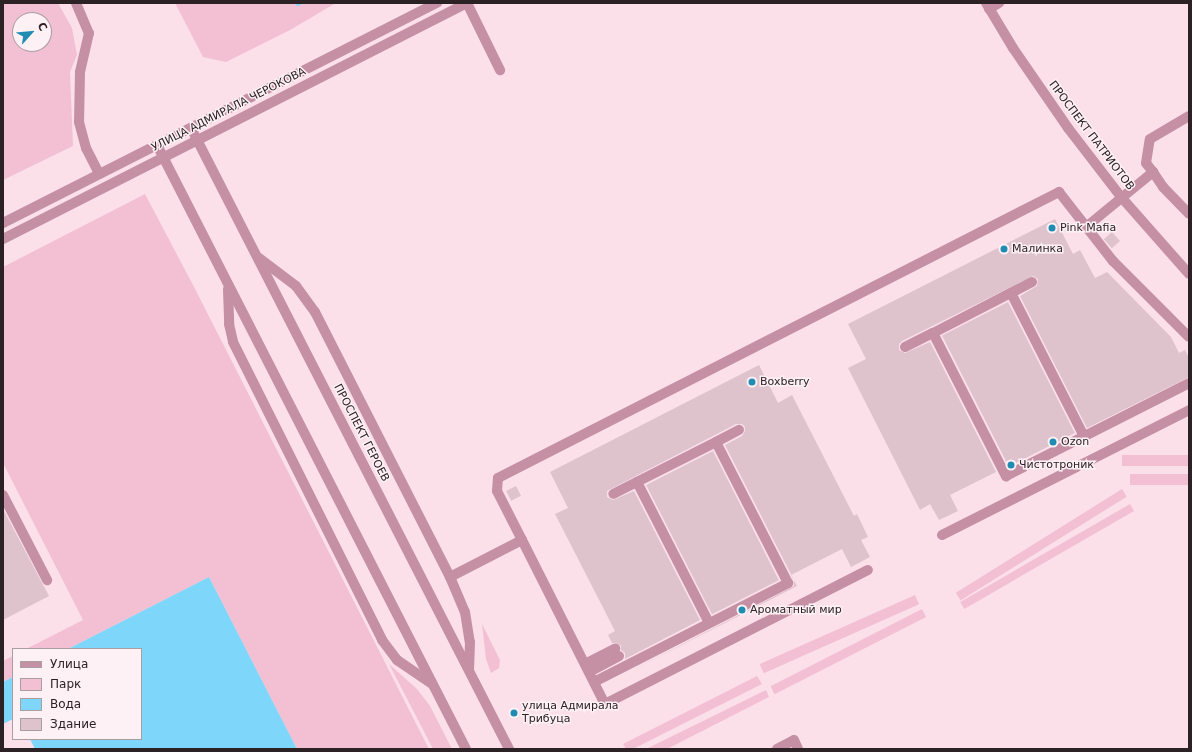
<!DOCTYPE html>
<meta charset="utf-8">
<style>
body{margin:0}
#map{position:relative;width:1192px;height:752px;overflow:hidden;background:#fbdfe9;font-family:"DejaVu Sans",sans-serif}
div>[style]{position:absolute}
.green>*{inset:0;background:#f3c0d3;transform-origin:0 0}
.water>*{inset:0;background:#7fd6fb}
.stream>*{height:4px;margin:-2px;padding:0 2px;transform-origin:2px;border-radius:2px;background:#7fd6fb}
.building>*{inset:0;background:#dec3cd;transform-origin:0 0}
.minor>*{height:10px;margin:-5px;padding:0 5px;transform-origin:5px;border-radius:5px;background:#c58fa4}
.dots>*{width:11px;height:11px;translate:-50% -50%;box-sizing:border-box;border:2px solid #fdf1f5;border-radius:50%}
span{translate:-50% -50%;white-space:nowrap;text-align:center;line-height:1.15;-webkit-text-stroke:3px #fdf1f5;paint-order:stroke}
.street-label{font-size:11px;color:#2c2226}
.poi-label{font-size:11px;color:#2c2226}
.left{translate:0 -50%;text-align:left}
.frame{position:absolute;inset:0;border:4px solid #2c2226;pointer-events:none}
.legend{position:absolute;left:12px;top:648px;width:130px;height:92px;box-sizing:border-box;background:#fdf1f5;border:1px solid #a99ea2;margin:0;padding:5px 7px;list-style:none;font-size:12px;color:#2c2226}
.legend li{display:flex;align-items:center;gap:8px;height:20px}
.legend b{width:20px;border:1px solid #a99ea2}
.north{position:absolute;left:12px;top:12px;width:40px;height:40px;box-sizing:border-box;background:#fdf1f5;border:1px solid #a99ea2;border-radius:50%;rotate:63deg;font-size:11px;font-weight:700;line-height:16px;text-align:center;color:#2c2226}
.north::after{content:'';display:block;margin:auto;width:14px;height:18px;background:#208cb2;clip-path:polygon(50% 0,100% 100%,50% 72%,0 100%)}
</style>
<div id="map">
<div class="green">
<div style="clip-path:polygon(evenodd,3px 3px,58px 3px,72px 28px,77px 55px,70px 72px,73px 146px,3px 180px,3px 3px,20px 20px,44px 20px,44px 44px,20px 44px,20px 20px)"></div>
<div style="clip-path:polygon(175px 3px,336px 3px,290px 30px,226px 62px,203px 57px)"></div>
<div style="clip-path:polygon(145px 194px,193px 285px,429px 749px,297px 749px,209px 577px,68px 649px,26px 649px,83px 620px,3px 463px,3px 267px)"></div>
<div style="left:1189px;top:455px;width:11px;height:67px;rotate:90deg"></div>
<div style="left:1189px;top:474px;width:11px;height:59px;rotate:90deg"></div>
<div style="left:1122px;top:489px;width:9px;height:196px;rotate:58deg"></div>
<div style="left:1130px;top:504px;width:8px;height:196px;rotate:60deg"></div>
<div style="left:915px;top:595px;width:10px;height:170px;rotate:66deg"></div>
<div style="left:922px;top:609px;width:9px;height:170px;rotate:63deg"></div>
<div style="clip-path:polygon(482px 624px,500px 660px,499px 668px,491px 673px,486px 659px)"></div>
<div style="clip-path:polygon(13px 656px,13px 677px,3px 682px,3px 661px)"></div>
<div style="clip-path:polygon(389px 664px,417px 689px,430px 706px,452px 749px,433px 749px)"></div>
<div style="clip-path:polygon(757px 676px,762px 684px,633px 749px,626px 749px,623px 744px)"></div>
<div style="clip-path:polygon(766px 690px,769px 697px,667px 749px,646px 749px)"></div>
</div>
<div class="water">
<div style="clip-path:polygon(209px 577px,297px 749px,35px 749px,30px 739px,141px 739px,141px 649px,68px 649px)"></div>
<div style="clip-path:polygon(13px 677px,13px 719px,3px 724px,3px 682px)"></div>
</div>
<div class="stream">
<div style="left:298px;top:4px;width:2px;rotate:-27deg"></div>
</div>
<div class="building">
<div style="clip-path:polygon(1055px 219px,1073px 254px,1080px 250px,1095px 278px,1107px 272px,1171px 337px,1179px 353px,1185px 350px,1189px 358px,1189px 377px,1087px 428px,1020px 296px,1037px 286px,1038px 279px,1033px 276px,902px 341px,899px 344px,899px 350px,905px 353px,930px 342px,996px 472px,950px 495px,958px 511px,939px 520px,930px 504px,920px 510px,848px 368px,866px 359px,848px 324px)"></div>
<div style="left:1112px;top:232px;width:12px;height:11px;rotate:48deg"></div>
<div style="left:1008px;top:302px;width:147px;height:74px;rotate:63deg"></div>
<div style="clip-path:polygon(759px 365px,778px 403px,792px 395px,854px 516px,857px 514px,868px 537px,861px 540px,870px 557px,851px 567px,842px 549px,791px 575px,797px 586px,627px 673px,794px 586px,794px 580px,725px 445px,742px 436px,745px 431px,745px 427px,742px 424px,736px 424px,607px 491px,607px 497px,613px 500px,634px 491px,700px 620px,625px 659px,625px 653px,621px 650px,621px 646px,616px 643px,612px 643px,608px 635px,615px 631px,555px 514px,568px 508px,550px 472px)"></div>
<div style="left:713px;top:451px;width:145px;height:75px;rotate:63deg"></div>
<div style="left:516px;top:486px;width:11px;height:11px;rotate:63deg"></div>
<div style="clip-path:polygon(3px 509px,49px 596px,3px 620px)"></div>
</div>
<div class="minor">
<div style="left:76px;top:3px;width:33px;rotate:67deg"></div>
<div style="left:89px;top:33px;width:40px;rotate:103deg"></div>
<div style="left:80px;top:72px;width:50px;rotate:91.1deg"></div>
<div style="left:79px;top:122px;width:27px;rotate:75deg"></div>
<div style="left:86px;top:148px;width:29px;rotate:63deg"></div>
<div style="left:467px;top:3px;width:75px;rotate:63.8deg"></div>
<div style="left:986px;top:3px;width:52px;rotate:59deg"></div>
<div style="left:1013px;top:48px;width:97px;rotate:55.5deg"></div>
<div style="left:1068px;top:128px;width:88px;rotate:52.4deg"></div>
<div style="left:1122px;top:198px;width:101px;rotate:48.6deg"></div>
<div style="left:989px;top:9px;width:12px;rotate:-31deg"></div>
<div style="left:191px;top:128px;width:698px;rotate:62.88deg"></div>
<div style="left:157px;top:145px;width:678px;rotate:62.91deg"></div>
<div style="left:1153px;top:172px;width:18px;rotate:56deg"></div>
<div style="left:1163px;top:187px;width:37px;rotate:46deg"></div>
<div style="left:3px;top:223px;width:487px;rotate:-26.9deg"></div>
<div style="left:1086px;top:227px;width:87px;rotate:-39.4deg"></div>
<div style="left:1153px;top:172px;width:11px;rotate:-128deg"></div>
<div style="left:1146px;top:163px;width:24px;rotate:-81deg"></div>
<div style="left:1150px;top:139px;width:45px;rotate:-30.5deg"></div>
<div style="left:3px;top:239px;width:521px;rotate:-26.96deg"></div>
<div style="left:259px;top:258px;width:46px;rotate:37.1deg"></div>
<div style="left:296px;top:286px;width:32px;rotate:54deg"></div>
<div style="left:315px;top:312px;width:297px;rotate:63deg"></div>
<div style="left:450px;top:577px;width:38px;rotate:67deg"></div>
<div style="left:465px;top:612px;width:30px;rotate:81deg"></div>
<div style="left:470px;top:642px;width:27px;rotate:92deg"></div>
<div style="left:1032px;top:282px;width:111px;rotate:152.7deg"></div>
<div style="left:933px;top:333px;width:161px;rotate:63deg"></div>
<div style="left:1006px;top:476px;width:205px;rotate:-26.9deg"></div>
<div style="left:228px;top:289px;width:35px;rotate:88deg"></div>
<div style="left:229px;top:324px;width:18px;rotate:77deg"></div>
<div style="left:233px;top:342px;width:333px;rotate:63.4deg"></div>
<div style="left:382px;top:640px;width:25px;rotate:53deg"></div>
<div style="left:397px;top:660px;width:42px;rotate:34.4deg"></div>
<div style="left:1011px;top:293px;width:161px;rotate:63deg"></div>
<div style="left:905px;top:347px;width:31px;rotate:-27deg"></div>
<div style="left:716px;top:442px;width:26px;rotate:-28deg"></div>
<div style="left:637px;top:482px;width:158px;rotate:62.9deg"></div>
<div style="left:3px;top:495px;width:96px;rotate:62.6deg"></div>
<div style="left:942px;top:535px;width:277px;rotate:-26.8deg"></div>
<div style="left:522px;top:540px;width:184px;rotate:63.2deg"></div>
<div style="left:605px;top:704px;width:295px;rotate:-27deg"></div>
<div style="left:450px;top:577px;width:81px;rotate:-27.2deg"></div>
<div style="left:522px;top:540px;width:55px;rotate:-117deg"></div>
<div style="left:497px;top:491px;width:13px;rotate:-86deg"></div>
<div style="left:498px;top:478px;width:630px;rotate:-27.01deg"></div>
<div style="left:1059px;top:192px;width:88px;rotate:52deg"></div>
<div style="left:1113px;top:261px;width:107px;rotate:45deg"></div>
<div style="left:585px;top:664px;width:34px;rotate:-27deg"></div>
<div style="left:589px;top:672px;width:34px;rotate:-28deg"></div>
<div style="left:594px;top:682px;width:218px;rotate:-27deg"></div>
<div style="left:788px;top:583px;width:158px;rotate:-117.1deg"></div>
<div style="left:716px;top:442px;width:115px;rotate:153.2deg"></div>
<div style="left:777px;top:749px;width:19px;rotate:-28deg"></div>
<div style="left:794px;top:740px;width:10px;rotate:66deg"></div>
</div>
<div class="dots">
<div style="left:1052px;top:228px;background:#208cb2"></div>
<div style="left:1004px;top:249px;background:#208cb2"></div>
<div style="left:752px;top:382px;background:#208cb2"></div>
<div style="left:1053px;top:442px;background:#208cb2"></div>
<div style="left:1011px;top:465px;background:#208cb2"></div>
<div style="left:742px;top:610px;background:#208cb2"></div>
<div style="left:514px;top:713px;background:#208cb2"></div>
</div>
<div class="street-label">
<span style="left:229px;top:110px;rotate:-27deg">УЛИЦА АДМИРАЛА ЧЕРОКОВА</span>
<span style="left:1091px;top:136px;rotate:53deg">ПРОСПЕКТ ПАТРИОТОВ</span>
<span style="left:361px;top:433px;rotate:63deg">ПРОСПЕКТ ГЕРОЕВ</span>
</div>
<div class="poi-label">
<span class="left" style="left:1060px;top:228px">Pink Mafia</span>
<span class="left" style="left:1012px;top:249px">Малинка</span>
<span class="left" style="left:760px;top:382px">Boxberry</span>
<span class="left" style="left:1061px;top:442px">Ozon</span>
<span class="left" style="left:1019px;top:465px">Чистотроник</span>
<span class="left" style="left:750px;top:610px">Ароматный мир</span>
<span class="left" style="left:522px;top:713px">улица Адмирала<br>Трибуца</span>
</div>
<div class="frame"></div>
<ul class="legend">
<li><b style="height:5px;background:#c58fa4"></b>Улица</li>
<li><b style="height:11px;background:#f3c0d3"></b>Парк</li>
<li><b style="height:11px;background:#7fd6fb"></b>Вода</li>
<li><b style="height:11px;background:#dec3cd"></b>Здание</li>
</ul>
<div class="north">С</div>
</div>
